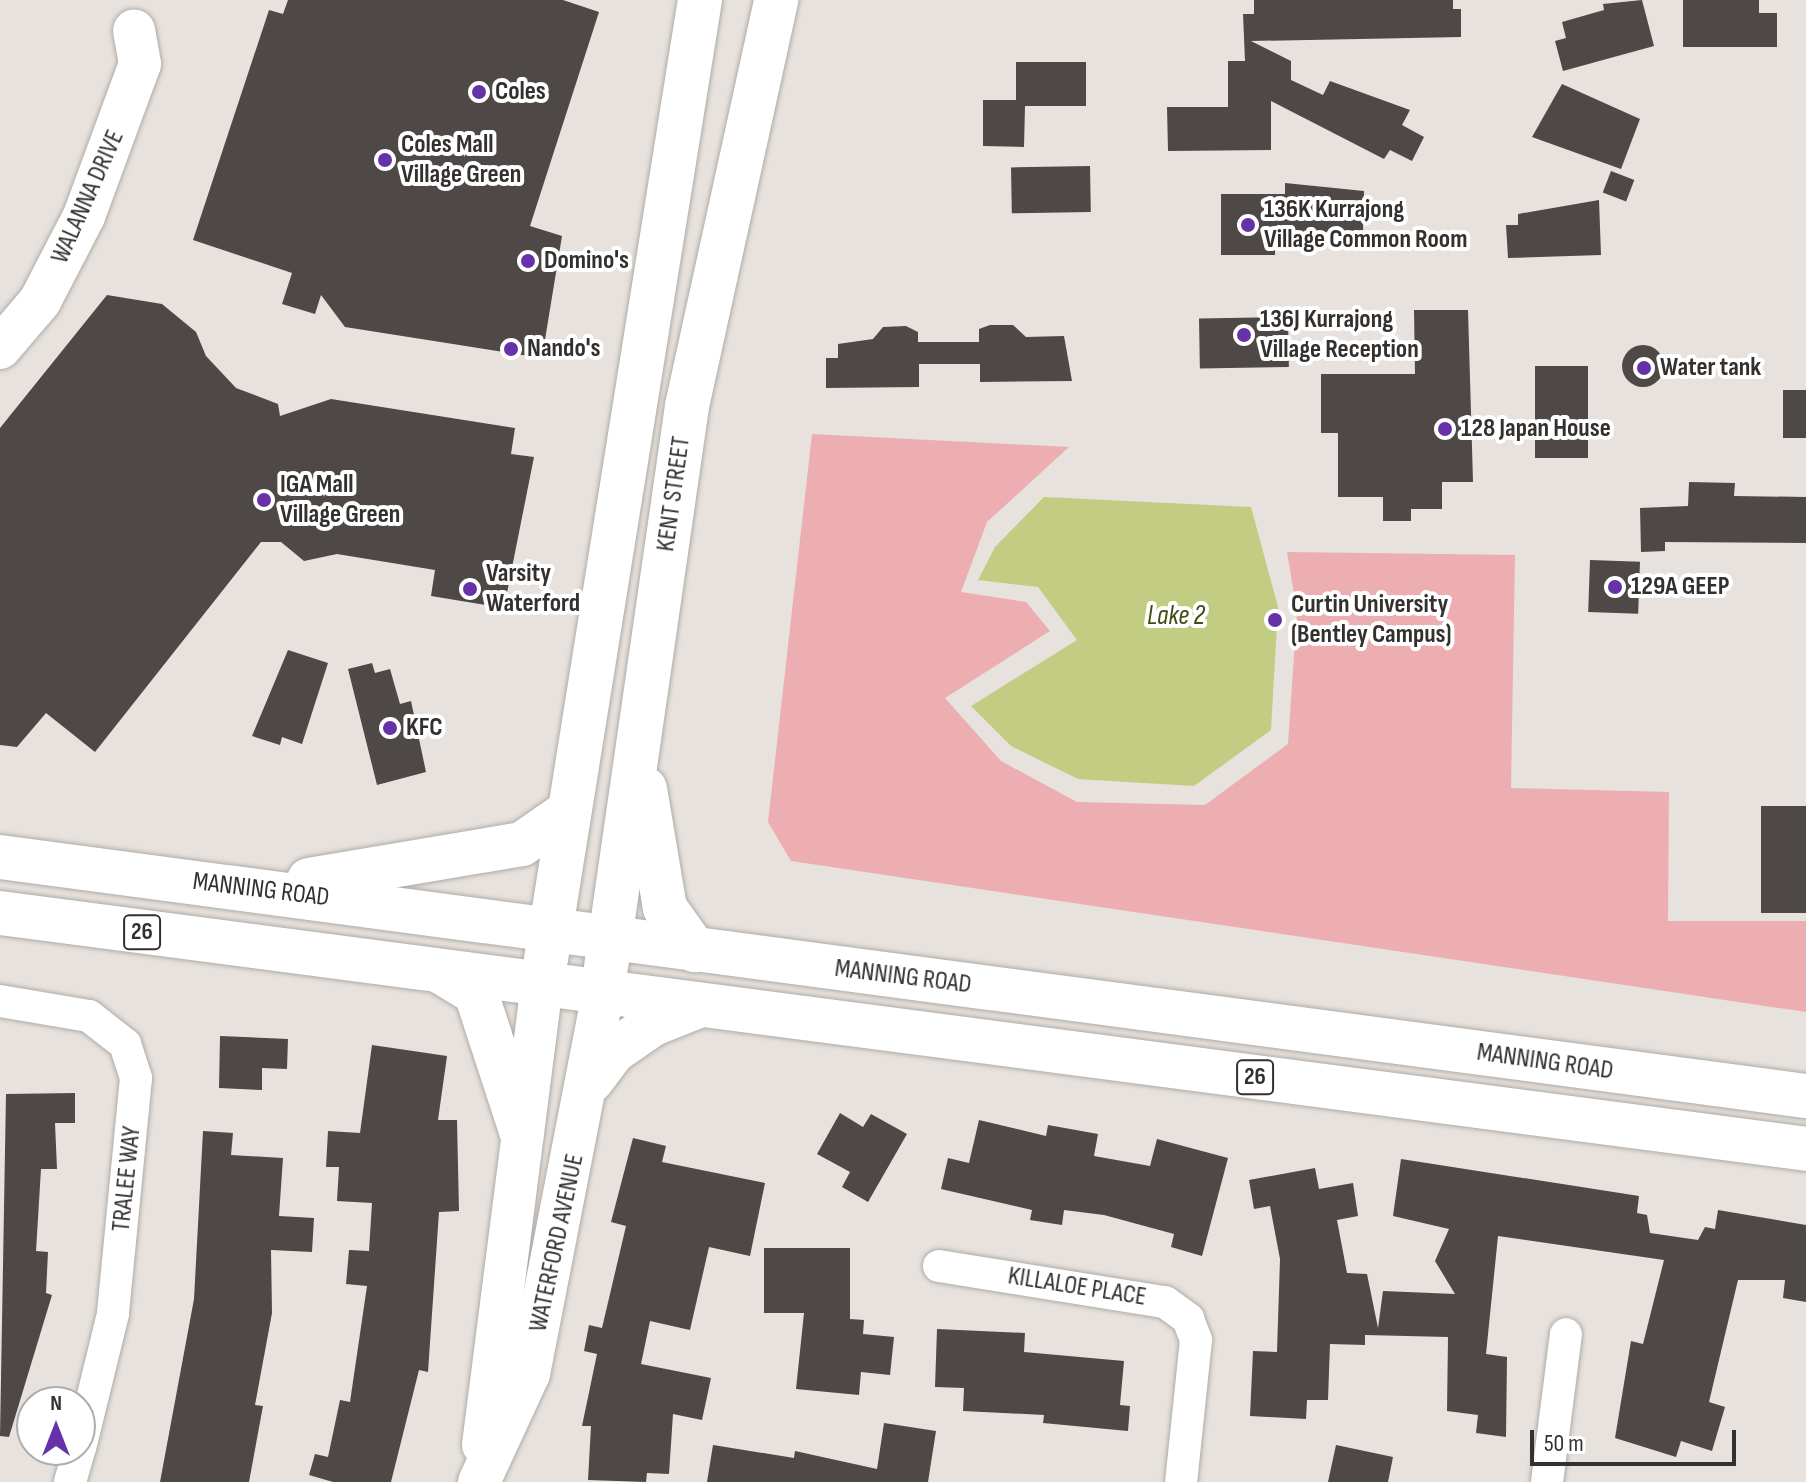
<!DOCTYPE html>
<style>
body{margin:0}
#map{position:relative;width:1806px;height:1482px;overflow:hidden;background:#e7e2dd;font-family:"Sofia Sans Condensed",sans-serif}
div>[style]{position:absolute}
.green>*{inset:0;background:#edaeb2}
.water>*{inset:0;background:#c3cc83}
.building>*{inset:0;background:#4e4846;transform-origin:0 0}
.round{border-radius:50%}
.roads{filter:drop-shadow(0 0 2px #b0aba6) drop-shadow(0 0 2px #b0aba6)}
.minor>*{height:32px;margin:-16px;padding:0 16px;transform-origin:16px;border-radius:16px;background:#fff}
.tertiary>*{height:42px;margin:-21px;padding:0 21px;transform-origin:21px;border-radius:21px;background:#fff}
.primary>*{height:44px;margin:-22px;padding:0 22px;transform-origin:22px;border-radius:22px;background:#fff}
.dots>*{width:22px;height:22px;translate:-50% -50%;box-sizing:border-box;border:4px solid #fff;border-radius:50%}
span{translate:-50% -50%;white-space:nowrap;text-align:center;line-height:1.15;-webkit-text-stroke:8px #fff;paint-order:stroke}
.shield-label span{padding:2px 6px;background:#fff;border:2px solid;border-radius:6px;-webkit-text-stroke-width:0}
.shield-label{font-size:24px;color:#33312f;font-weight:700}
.poi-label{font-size:26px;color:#33312f;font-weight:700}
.left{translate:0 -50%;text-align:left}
.street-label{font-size:26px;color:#33312f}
.water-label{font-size:28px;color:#464b14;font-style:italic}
.north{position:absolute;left:16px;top:1386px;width:80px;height:80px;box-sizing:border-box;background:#fff;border:2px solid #adadac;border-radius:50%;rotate:0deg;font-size:22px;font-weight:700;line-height:32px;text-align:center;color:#33312f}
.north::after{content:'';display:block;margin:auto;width:28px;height:36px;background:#6731a8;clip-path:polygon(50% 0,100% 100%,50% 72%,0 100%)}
.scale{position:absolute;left:1530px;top:1430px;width:206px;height:36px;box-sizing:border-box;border:4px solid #33312f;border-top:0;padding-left:10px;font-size:24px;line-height:28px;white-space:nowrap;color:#33312f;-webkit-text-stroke:6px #fff;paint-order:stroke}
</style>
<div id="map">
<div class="green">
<div style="clip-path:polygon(812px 434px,1069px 447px,987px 522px,961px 592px,1026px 602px,1050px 631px,945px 698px,1001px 761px,1077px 802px,1205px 805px,1288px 744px,1297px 612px,1287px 552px,1515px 555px,1511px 788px,1669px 792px,1668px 921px,1806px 921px,1806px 1012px,791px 861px,768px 822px)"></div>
</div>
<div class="water">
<div style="clip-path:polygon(1044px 497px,1251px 507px,1278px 607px,1271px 730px,1194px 786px,1078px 779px,1011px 746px,971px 706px,1077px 640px,1038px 587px,978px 580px,995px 547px)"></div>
</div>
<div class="building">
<div style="clip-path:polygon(288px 0,563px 0,599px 12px,530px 226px,562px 236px,542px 358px,345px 327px,321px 295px,315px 314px,282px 304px,292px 273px,193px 240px,269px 10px,283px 14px)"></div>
<div style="clip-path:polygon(1254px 0,1453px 0,1453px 9px,1461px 9px,1461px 37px,1251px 41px,1291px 61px,1291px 80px,1323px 95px,1330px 81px,1410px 110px,1402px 125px,1424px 137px,1412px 161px,1390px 150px,1384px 159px,1271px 101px,1271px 150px,1168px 151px,1167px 107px,1228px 107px,1228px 61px,1245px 61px,1243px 14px,1254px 14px)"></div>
<div style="clip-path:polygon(1642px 0,1654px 46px,1563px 71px,1555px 41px,1566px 38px,1562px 22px,1604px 10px,1603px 4px)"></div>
<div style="clip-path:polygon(1683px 0,1759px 0,1759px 13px,1777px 13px,1777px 47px,1683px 47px)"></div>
<div style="clip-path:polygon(1016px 62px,1086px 62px,1086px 106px,1025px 106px,1024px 147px,983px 146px,983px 100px,1016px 100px)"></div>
<div style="clip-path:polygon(1562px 84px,1640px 119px,1621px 169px,1532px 137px)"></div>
<div style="left:1090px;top:166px;width:46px;height:79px;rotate:89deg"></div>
<div style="left:1611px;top:171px;width:25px;height:23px;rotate:21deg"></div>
<div style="clip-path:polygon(1285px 183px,1364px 191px,1363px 233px,1318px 232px,1308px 247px,1275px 246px,1275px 255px,1221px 255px,1221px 194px,1285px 194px)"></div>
<div style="clip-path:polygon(1599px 200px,1601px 255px,1508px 258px,1506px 225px,1518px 225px,1518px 214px)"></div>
<div style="clip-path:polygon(107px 295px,162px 304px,196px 332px,206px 356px,236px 388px,278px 404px,280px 416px,331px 399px,515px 428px,511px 454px,534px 457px,504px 608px,431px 596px,435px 570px,337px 554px,304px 561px,281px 542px,261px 542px,95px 752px,46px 713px,17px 747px,0 745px,0 428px)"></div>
<div style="clip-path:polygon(1414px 310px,1468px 310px,1473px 482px,1442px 482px,1442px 509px,1411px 509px,1411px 521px,1383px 521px,1383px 497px,1338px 497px,1338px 433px,1321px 433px,1321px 374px,1415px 374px)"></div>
<div style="left:1288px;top:317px;width:50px;height:89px;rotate:89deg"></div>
<div style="clip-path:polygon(990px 325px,1013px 325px,1026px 337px,1064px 336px,1072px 381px,980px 382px,980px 364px,919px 364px,919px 387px,826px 388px,826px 358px,838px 358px,838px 344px,873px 339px,883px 327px,906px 326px,918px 332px,918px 342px,979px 342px,979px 329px)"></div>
<div class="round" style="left:1622px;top:345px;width:42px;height:42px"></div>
<div style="left:1535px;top:366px;width:53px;height:92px"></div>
<div style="left:1783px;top:390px;width:23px;height:48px"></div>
<div style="clip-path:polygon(1689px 482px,1735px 483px,1734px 496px,1806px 497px,1806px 543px,1665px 542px,1665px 551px,1641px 552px,1640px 508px,1688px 506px)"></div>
<div style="left:1590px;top:560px;width:50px;height:52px;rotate:2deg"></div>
<div style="clip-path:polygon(288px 650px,328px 663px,302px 744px,282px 737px,280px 745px,252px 736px)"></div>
<div style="clip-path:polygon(372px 663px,375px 673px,390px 669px,400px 704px,411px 701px,426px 772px,377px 785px,348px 669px)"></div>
<div style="left:1806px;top:806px;width:107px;height:45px;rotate:90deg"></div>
<div style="clip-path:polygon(220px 1036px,288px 1039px,287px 1069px,262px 1068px,262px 1090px,219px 1088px)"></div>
<div style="clip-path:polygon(372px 1045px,447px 1056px,438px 1120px,457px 1120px,459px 1211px,439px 1212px,428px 1372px,419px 1370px,391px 1482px,333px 1482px,309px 1475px,315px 1454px,328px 1457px,340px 1400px,350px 1402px,367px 1286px,346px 1284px,349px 1250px,369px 1251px,372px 1203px,337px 1201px,339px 1167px,326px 1167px,328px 1131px,360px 1133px)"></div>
<div style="clip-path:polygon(75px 1093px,75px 1123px,55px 1123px,57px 1169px,41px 1169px,36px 1251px,48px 1252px,46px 1293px,52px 1295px,9px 1437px,0 1436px,6px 1094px)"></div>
<div style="clip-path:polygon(840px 1113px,863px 1127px,871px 1114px,907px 1134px,868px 1202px,842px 1187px,850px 1172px,817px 1154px)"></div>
<div style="clip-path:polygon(979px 1120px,1046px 1136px,1048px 1125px,1098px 1134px,1094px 1156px,1150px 1166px,1157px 1139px,1228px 1158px,1202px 1256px,1171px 1247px,1174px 1234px,1104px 1215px,1064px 1210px,1062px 1225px,1030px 1220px,1032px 1210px,941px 1189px,948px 1158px,969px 1163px)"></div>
<div style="clip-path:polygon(203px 1131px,233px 1133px,231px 1155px,283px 1158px,279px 1216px,314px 1218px,312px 1252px,271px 1250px,272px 1313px,255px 1405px,263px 1406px,249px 1482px,160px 1482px,194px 1299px)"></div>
<div style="clip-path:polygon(633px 1138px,666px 1146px,662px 1162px,765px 1183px,750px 1256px,709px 1247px,690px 1330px,650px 1321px,641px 1364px,711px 1378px,702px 1420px,673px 1414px,669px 1474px,647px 1473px,646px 1482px,588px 1480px,591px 1426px,582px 1426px,597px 1354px,584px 1351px,589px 1325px,602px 1328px,626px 1226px,611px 1222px)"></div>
<div style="clip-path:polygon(1401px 1159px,1639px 1196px,1637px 1213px,1647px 1215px,1650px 1233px,1698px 1240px,1705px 1227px,1715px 1229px,1718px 1210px,1806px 1225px,1806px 1302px,1783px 1298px,1785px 1280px,1738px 1280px,1709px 1402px,1725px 1407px,1712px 1451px,1681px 1441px,1676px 1457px,1615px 1438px,1631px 1341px,1643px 1344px,1664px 1260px,1498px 1236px,1486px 1354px,1507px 1357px,1506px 1437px,1476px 1433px,1478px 1415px,1447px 1411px,1448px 1337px,1365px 1335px,1365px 1345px,1330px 1344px,1328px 1400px,1307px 1400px,1306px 1419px,1250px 1416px,1253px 1351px,1277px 1352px,1280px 1259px,1270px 1206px,1254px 1209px,1249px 1180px,1315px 1168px,1319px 1189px,1353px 1183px,1358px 1216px,1337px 1220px,1347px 1273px,1367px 1274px,1378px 1328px,1383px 1291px,1455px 1294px,1435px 1261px,1449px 1229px,1393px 1216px)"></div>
<div style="clip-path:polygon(764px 1248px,850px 1248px,850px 1319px,864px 1320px,863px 1334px,894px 1337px,890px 1375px,861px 1372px,859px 1395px,796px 1389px,804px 1313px,764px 1313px)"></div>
<div style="clip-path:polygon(937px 1329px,1025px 1333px,1024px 1352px,1124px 1361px,1120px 1405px,1130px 1406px,1128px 1431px,1043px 1423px,1044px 1415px,963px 1411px,964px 1388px,935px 1387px)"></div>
<div style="clip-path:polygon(884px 1423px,936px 1431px,928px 1482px,707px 1482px,713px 1445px,794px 1458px,795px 1451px,877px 1469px)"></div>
<div style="clip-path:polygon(1336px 1445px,1393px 1457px,1388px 1482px,1328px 1482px)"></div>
</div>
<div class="roads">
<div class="minor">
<div style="left:0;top:1001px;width:90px;rotate:9.6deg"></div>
<div style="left:89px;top:1016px;width:46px;rotate:37.9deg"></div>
<div style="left:125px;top:1044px;width:36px;rotate:72deg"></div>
<div style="left:136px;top:1078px;width:237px;rotate:95.6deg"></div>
<div style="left:113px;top:1314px;width:138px;rotate:103.8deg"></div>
<div style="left:939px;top:1266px;width:229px;rotate:9.1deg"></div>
<div style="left:1165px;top:1302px;width:29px;rotate:36deg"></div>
<div style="left:1188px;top:1319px;width:22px;rotate:69deg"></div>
<div style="left:1196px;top:1340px;width:143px;rotate:96deg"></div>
<div style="left:70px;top:1482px;width:33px;rotate:-74deg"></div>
<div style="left:1547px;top:1482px;width:149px;rotate:-82.7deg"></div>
</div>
<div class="tertiary">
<div style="left:0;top:348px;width:62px;rotate:-49.6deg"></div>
<div style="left:40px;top:301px;width:96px;rotate:-62.6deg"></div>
<div style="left:84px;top:216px;width:162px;rotate:-69.8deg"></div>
<div style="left:140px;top:64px;width:34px;rotate:-100deg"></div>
<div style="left:483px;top:1445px;width:464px;rotate:-82.7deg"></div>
<div style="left:479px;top:1482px;width:119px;rotate:-65.2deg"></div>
<div style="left:529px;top:1374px;width:388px;rotate:-79deg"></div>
</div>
<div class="primary">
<div style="left:645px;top:789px;width:121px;rotate:80.5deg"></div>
<div style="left:665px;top:908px;width:52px;rotate:54.5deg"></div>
<div style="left:0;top:857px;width:1822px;rotate:7.54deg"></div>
<div style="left:309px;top:880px;width:216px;rotate:-9.6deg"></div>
<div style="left:522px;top:844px;width:56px;rotate:-34.8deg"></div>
<div style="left:0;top:913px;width:1821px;rotate:7.44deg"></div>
<div style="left:546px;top:959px;width:971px;rotate:-80.88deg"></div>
<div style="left:606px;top:967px;width:567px;rotate:-81.78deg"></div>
<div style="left:687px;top:406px;width:416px;rotate:-77.6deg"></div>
<div style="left:441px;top:972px;width:41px;rotate:31deg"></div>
<div style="left:476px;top:993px;width:148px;rotate:71.9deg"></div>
<div style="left:591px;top:1081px;width:38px;rotate:-53deg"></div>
<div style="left:614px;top:1051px;width:47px;rotate:-34.7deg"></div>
<div style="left:653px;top:1024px;width:52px;rotate:-21.6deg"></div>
</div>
</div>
<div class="dots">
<div style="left:479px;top:92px;background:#6731a8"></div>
<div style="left:385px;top:160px;background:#6731a8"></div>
<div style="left:1248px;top:225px;background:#6731a8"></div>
<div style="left:528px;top:261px;background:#6731a8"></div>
<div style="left:1244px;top:335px;background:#6731a8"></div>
<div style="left:511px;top:349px;background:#6731a8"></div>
<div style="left:1644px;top:368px;background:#6731a8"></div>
<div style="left:1445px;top:429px;background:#6731a8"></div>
<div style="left:264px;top:500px;background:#6731a8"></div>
<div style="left:1615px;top:587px;background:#6731a8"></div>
<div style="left:470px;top:589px;background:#6731a8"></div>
<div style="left:1275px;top:620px;background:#6731a8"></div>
<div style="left:390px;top:728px;background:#6731a8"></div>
</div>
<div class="shield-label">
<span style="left:142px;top:932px">26</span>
<span style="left:1255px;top:1077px">26</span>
</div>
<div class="poi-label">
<span class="left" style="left:495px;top:92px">Coles</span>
<span class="left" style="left:401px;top:160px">Coles Mall<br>Village Green</span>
<span class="left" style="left:1264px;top:225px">136K Kurrajong<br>Village Common Room</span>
<span class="left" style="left:544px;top:261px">Domino's</span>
<span class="left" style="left:1260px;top:335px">136J Kurrajong<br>Village Reception</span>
<span class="left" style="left:527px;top:349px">Nando's</span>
<span class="left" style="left:1660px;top:368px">Water tank</span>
<span class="left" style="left:1461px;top:429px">128 Japan House</span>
<span class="left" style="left:280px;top:500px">IGA Mall<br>Village Green</span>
<span class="left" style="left:486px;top:589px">Varsity<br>Waterford</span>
<span class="left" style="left:1631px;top:587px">129A GEEP</span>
<span class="left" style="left:1291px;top:620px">Curtin University<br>(Bentley Campus)</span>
<span class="left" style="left:406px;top:728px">KFC</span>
</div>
<div class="street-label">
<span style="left:88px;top:197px;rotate:-66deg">WALANNA DRIVE</span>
<span style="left:674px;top:494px;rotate:-82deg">KENT STREET</span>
<span style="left:261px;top:890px;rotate:7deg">MANNING ROAD</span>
<span style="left:903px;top:977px;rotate:7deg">MANNING ROAD</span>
<span style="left:1545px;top:1062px;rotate:8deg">MANNING ROAD</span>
<span style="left:127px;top:1179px;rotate:-84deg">TRALEE WAY</span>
<span style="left:557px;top:1243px;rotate:-78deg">WATERFORD AVENUE</span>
<span style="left:1077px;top:1287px;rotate:9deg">KILLALOE PLACE</span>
</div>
<div class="water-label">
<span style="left:1176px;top:616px">Lake 2</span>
</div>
<div class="north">N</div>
<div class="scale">50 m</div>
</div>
